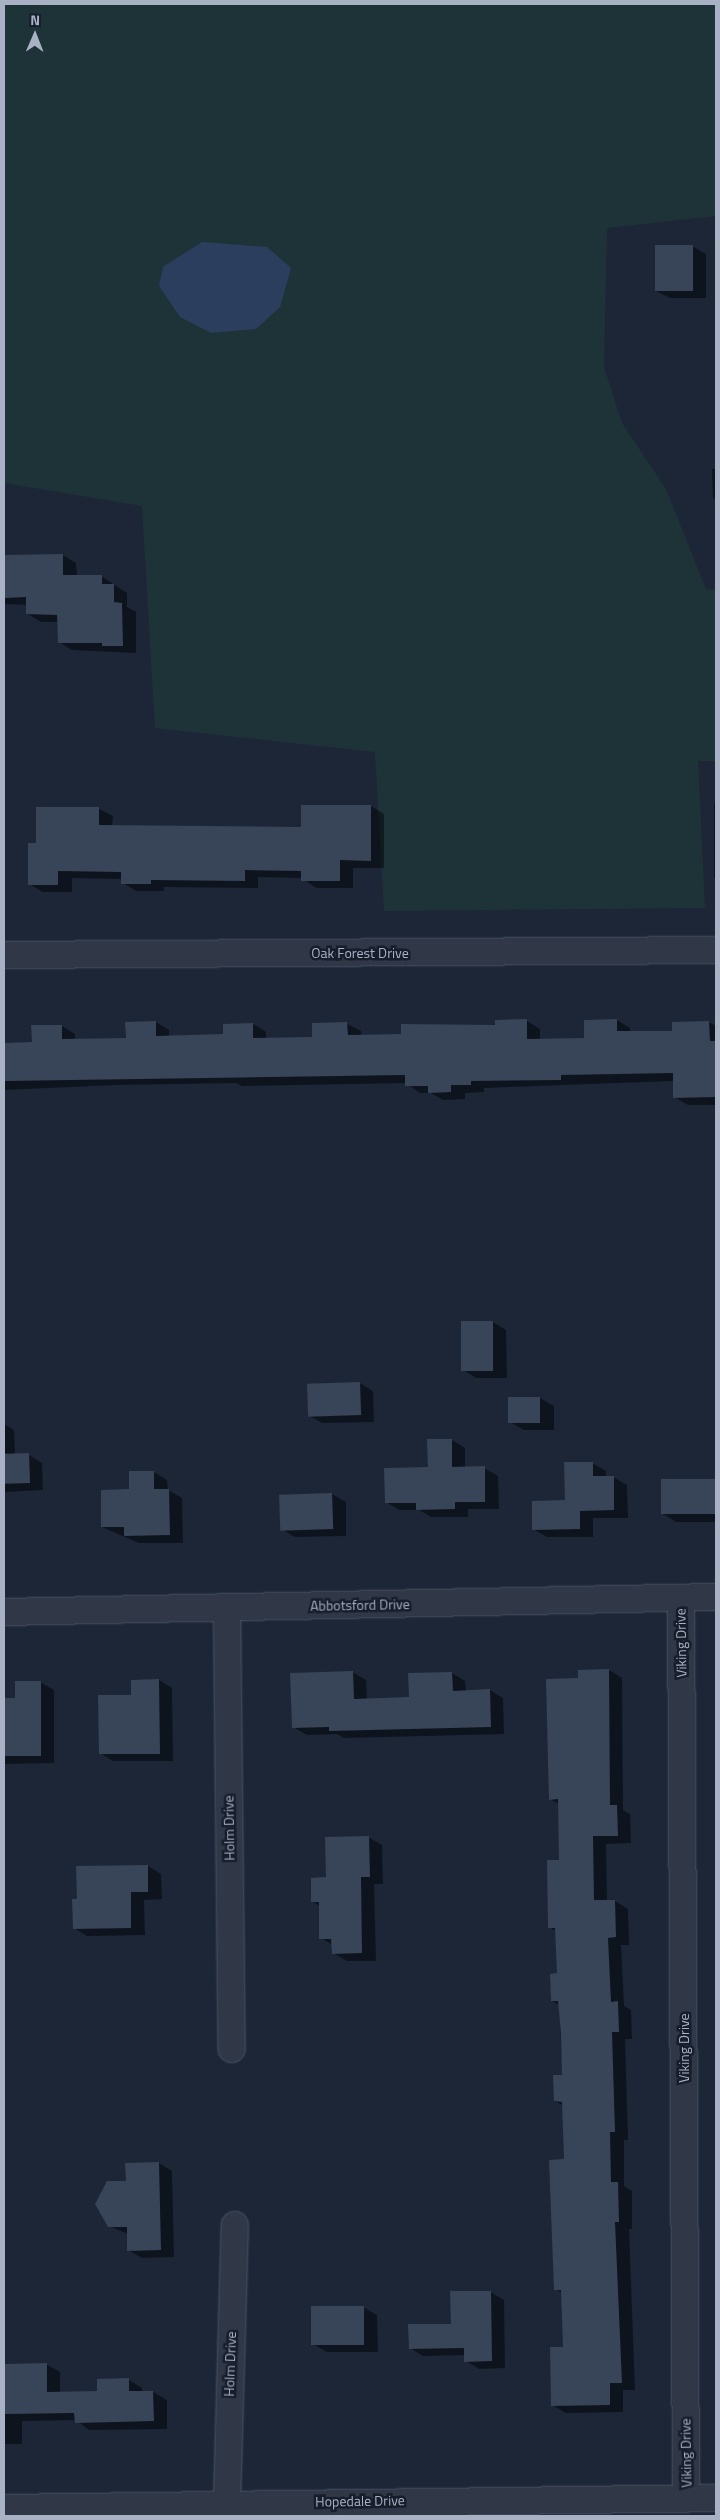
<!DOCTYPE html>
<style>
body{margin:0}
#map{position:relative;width:720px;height:2520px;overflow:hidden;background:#1c2637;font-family:"Titillium Web",sans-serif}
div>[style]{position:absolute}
.green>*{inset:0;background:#1e3338}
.water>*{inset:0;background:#2c3e5e}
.shadow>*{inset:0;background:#0007;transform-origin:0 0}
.building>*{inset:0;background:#384458;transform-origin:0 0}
.roads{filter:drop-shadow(0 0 1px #4d5565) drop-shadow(0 0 1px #4d5565)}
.minor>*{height:26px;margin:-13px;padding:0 13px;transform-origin:13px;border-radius:13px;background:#303847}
span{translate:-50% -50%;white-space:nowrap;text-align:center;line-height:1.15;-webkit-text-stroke:5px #161d2b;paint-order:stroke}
.street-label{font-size:14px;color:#a9b2c5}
.frame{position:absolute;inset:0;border:5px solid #a9b2c5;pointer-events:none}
.north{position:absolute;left:10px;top:10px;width:50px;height:50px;-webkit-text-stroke:4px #161d2b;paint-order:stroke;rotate:1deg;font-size:14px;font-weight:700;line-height:20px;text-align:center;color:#a9b2c5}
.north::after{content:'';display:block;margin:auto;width:18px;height:22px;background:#a9b2c5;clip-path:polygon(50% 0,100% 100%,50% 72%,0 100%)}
</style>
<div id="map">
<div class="green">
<div style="clip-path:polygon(4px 4px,716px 4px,716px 216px,607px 228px,604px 367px,622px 423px,666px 489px,706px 589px,716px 590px,716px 761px,698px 761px,705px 908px,384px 911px,375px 752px,155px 728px,142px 506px,4px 483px)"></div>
</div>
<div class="water">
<div style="clip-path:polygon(202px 242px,267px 247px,291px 268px,280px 307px,256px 329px,211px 333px,180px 317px,159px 286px,163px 267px)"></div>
</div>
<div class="shadow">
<div style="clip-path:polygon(692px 246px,706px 254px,706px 298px,670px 298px,656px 291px)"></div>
<div style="clip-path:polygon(712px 469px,716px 469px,716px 500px,713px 498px)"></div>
<div style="clip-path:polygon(63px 555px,76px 563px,77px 576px,101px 576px,127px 593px,127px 607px,136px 612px,136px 653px,72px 650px,59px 642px,59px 622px,41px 622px,28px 614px,28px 605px,4px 604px,4px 556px)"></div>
<div style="left:714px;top:803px;width:2px;height:75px"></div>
<div style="clip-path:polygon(371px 806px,384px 814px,384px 868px,353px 868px,353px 888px,316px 888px,302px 878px,258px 877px,258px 888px,164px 887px,164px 891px,136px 891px,123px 883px,123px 879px,72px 878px,72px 892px,43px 892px,29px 884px,37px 844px,99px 809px,113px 816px,112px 826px,302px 828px)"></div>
<div style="clip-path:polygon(617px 1020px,630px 1028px,630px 1032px,673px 1032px,673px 1023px,709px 1022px,716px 1026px,716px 1105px,688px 1105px,674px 1097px,674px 1081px,484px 1088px,484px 1092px,465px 1093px,465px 1099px,443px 1100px,431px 1093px,420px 1093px,406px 1083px,242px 1086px,236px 1083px,115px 1085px,4px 1090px,4px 1044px,33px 1043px,62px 1026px,75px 1034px,75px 1040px,127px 1039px,156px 1022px,169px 1030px,169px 1037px,224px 1036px,253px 1024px,266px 1032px,266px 1039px,314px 1038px,347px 1024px,361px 1031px,361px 1036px,402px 1035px,527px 1021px,540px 1029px,540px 1040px,585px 1039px)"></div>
<div style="clip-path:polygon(493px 1322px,506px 1330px,507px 1378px,476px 1378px,463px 1370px)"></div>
<div style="clip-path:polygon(360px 1383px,373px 1391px,374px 1422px,322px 1423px,308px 1415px)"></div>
<div style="clip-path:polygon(540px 1398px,554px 1406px,554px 1430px,524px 1430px,510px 1422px)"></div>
<div style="clip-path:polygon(4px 1424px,14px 1430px,15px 1455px,29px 1455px,42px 1463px,43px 1490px,4px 1492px)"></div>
<div style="clip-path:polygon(452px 1440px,465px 1448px,465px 1468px,484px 1468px,498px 1476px,499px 1509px,468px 1509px,468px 1517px,431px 1517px,419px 1510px,399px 1510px,386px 1502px,429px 1468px)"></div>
<div style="clip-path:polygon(592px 1463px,606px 1471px,606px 1477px,613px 1477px,627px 1485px,628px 1518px,593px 1518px,593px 1537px,547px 1537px,533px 1529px,566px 1501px)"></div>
<div style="clip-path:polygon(154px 1472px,167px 1480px,168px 1490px,182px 1498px,183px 1543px,139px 1543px,102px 1527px,130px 1490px)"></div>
<div style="clip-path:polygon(716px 1480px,716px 1522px,676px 1522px,663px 1514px,662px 1481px)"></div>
<div style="clip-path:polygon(332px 1494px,346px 1502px,346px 1536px,295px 1537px,281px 1529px)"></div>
<div style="clip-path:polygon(609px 1670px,622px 1678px,623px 1810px,630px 1814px,631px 1843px,606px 1844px,607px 1901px,615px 1901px,628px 1909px,629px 1945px,621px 1945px,624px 2006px,631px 2010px,632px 2039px,625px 2039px,628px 2140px,624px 2140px,624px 2186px,632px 2191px,632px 2229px,629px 2229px,635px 2390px,623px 2390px,623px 2412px,566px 2413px,552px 2405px,564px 2348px,563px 2293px,555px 2289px,565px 2161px,564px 2106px,555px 2101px,563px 2076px,559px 2005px,552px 2001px,558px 1975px,556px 1931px,549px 1927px,560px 1861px,559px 1804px,550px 1799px,580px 1680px)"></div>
<div style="clip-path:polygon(352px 1672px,366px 1680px,367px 1700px,410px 1699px,452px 1673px,465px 1681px,466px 1691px,490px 1690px,503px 1698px,504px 1734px,344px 1738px,337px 1734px,307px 1735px,293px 1727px)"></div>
<div style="clip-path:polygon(159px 1680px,172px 1688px,173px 1761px,113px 1761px,100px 1753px,132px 1696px)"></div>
<div style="clip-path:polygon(40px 1682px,54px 1690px,54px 1763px,4px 1764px,4px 1699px,16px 1699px)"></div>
<div style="clip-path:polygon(368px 1837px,382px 1845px,383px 1884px,374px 1884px,376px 1961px,347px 1961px,333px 1953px,333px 1945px,321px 1938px,320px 1906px,313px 1902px,327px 1879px)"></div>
<div style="clip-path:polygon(148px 1866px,161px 1874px,162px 1899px,144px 1900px,145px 1935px,87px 1936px,74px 1928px,78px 1900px)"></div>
<div style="clip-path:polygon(159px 2163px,172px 2171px,174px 2257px,142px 2258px,128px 2250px,128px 2234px,109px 2226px,127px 2182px)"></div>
<div style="clip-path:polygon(490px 2292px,504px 2300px,505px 2368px,479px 2369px,466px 2361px,466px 2355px,423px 2356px,410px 2348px,452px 2325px)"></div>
<div style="clip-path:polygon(363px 2307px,377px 2315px,378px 2352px,327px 2352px,313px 2344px)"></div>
<div style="clip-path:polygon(46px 2364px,60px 2372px,60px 2393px,99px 2393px,129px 2380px,142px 2388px,142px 2392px,153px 2392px,167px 2400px,167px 2429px,89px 2430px,76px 2420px,22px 2421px,22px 2444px,4px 2444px,4px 2365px)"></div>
</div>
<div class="building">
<div style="left:655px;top:245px;width:38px;height:46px"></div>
<div style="clip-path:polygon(63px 554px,63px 575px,102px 575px,102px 584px,114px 584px,114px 602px,122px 603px,123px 646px,102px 646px,102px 643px,58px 643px,57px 615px,26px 614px,26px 597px,4px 598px,4px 555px)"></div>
<div style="clip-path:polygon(301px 805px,371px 805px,371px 861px,340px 860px,340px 881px,301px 881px,301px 871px,245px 870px,245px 881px,151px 880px,151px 884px,121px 884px,121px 872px,58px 871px,58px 885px,28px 885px,28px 843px,36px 843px,36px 807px,99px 807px,99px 825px,301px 827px)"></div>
<div style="clip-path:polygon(527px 1019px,527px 1039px,584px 1038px,584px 1020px,617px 1019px,617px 1031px,672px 1031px,672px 1022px,709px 1021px,710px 1041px,716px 1041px,716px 1097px,673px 1098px,673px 1073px,561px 1075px,561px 1080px,471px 1081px,471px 1085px,451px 1085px,451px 1092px,428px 1093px,428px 1086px,405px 1086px,405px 1075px,4px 1081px,4px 1043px,32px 1042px,31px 1025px,62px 1025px,62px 1039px,126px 1038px,125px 1022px,156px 1021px,156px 1036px,223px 1034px,223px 1024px,253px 1023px,253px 1038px,312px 1037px,312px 1023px,347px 1022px,348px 1035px,401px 1034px,401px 1024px,495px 1025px,495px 1020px)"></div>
<div style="left:461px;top:1321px;width:32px;height:50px"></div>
<div style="left:360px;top:1382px;width:33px;height:53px;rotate:88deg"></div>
<div style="left:540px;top:1397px;width:26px;height:32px;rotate:90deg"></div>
<div style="clip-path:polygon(427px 1439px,452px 1439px,452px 1467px,485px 1466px,485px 1502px,455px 1502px,455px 1509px,416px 1510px,416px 1503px,385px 1503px,384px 1468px,428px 1467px)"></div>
<div style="left:29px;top:1453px;width:30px;height:25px;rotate:88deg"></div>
<div style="clip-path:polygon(564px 1462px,593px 1462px,593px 1476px,614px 1476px,614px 1510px,580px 1511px,580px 1529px,532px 1530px,532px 1501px,565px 1500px)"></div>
<div style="clip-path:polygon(129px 1471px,154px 1471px,154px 1489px,169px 1489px,170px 1535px,124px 1536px,124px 1527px,101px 1527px,101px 1490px,129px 1489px)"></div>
<div style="left:716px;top:1479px;width:35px;height:55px;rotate:90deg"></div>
<div style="left:332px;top:1493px;width:36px;height:53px;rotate:88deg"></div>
<div style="clip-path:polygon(609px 1669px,610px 1805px,617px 1805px,618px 1836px,593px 1836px,594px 1900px,615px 1900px,616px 1937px,608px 1938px,611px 2002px,618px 2001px,619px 2032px,612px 2032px,615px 2132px,610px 2132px,611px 2182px,618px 2182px,619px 2222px,615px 2222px,622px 2383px,610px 2383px,610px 2405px,551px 2406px,550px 2347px,563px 2347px,561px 2290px,554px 2290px,549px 2160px,564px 2159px,562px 2102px,554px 2101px,553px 2075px,562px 2075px,561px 2034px,558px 2001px,551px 2001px,550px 1974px,557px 1973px,555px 1928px,548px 1928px,547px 1860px,559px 1860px,558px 1799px,549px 1800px,546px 1679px,578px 1678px,578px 1670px)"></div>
<div style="clip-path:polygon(353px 1671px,354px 1699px,409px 1697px,408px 1673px,452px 1672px,453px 1691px,490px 1689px,491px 1727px,329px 1731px,329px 1727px,292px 1728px,290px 1673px)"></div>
<div style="clip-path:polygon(159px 1679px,160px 1754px,99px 1754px,98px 1695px,131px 1695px,131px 1680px)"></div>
<div style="clip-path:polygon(15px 1681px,41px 1681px,41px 1756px,4px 1756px,4px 1698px,15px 1698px)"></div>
<div style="clip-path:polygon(369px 1836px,370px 1877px,361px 1877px,362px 1953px,332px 1954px,331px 1939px,319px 1939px,319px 1902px,311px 1902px,311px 1878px,326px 1877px,325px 1837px)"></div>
<div style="clip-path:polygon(148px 1865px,148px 1892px,131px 1892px,131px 1928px,73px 1929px,72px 1899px,77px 1899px,76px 1866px)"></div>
<div style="clip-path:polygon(159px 2162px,161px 2250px,127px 2251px,127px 2227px,108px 2227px,95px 2204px,107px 2181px,126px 2181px,125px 2163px)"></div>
<div style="clip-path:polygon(450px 2291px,491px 2291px,492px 2361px,464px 2362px,464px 2348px,409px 2349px,408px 2324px,451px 2324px)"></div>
<div style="left:364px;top:2306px;width:39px;height:53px;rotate:90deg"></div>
<div style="clip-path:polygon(47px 2363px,47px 2392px,97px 2391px,97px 2379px,129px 2378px,129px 2391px,153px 2391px,154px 2421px,75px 2423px,74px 2413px,4px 2414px,4px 2364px)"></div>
</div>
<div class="roads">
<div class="minor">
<div style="left:4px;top:955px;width:712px;rotate:-0.4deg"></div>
<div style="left:681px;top:1598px;width:901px;rotate:89.68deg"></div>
<div style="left:227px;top:1608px;width:441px;rotate:89.4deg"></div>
<div style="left:4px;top:1612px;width:712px;rotate:-1.21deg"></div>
<div style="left:227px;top:2504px;width:279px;rotate:-88.4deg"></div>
<div style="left:4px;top:2508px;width:712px;rotate:-0.8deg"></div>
</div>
</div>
<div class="street-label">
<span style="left:360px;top:953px">Oak Forest Drive</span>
<span style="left:360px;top:1605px;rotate:-1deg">Abbotsford Drive</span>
<span style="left:681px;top:1643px;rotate:-91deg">Viking Drive</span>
<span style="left:229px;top:1828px;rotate:-91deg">Holm Drive</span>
<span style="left:684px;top:2048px;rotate:-90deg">Viking Drive</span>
<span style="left:230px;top:2364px;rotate:-88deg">Holm Drive</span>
<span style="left:686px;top:2453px;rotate:-91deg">Viking Drive</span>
<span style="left:360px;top:2501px;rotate:-1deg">Hopedale Drive</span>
</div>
<div class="frame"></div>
<div class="north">N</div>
</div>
